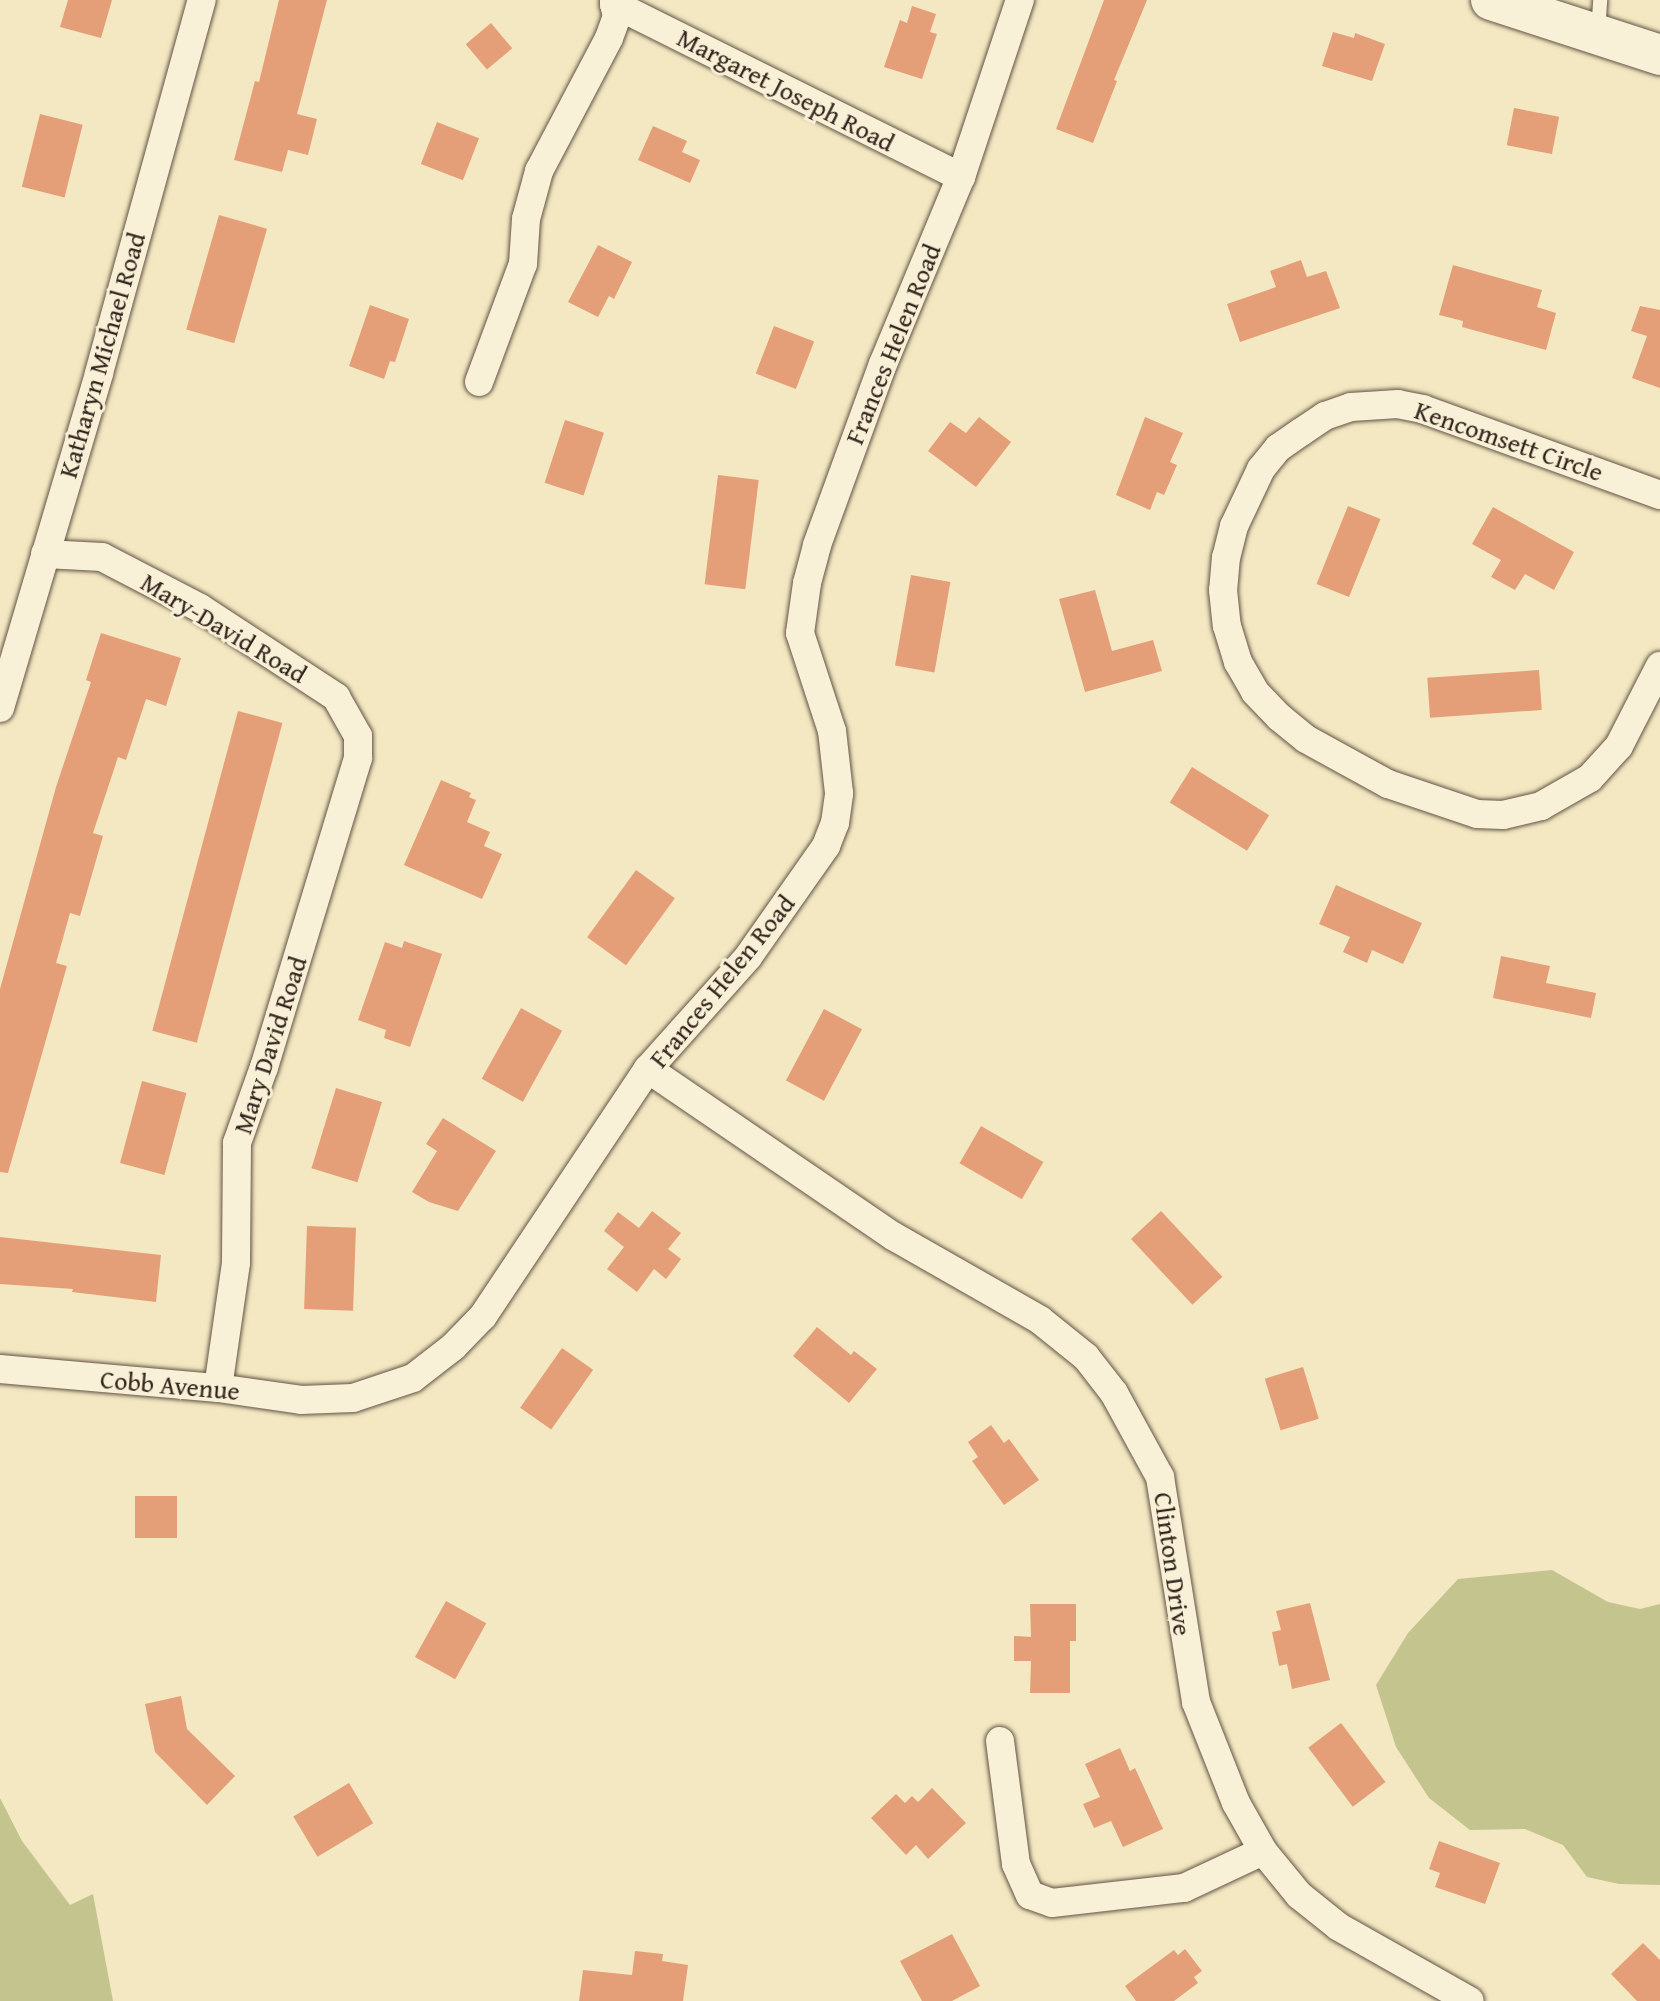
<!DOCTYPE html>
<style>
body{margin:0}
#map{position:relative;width:1660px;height:2001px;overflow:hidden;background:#f4e8c2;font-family:"Gentium Book Plus",serif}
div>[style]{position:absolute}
.green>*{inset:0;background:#c4c48e}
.building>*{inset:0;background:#e49f78;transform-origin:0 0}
.roads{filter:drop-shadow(0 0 2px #625445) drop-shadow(0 0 2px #625445)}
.service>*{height:14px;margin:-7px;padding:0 7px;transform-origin:7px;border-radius:7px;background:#f8f0d7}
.minor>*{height:28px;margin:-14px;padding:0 14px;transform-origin:14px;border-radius:14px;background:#f8f0d7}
.secondary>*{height:40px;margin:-20px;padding:0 20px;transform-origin:20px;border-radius:20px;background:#f8f0d7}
span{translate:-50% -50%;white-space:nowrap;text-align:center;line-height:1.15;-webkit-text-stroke:6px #f8f0d7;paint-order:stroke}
.street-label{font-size:26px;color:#32231b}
</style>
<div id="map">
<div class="green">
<div style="clip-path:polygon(1552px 1570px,1608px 1602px,1640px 1609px,1660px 1604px,1660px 1885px,1619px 1884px,1587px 1877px,1563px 1845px,1525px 1829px,1470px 1830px,1429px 1798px,1396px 1747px,1376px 1685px,1408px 1633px,1458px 1579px)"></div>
<div style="clip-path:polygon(0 1798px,22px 1841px,70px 1905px,93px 1894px,113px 2001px,0 2001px)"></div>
</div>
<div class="building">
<div style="clip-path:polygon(68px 0,112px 0,101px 38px,60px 27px)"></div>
<div style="clip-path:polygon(279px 0,327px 0,297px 114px,317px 119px,308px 155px,288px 150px,282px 172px,234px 160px,255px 81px,259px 82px)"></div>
<div style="clip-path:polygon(1104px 0,1147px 0,1114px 80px,1117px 81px,1093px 143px,1056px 129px)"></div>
<div style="clip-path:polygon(912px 6px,936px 14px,930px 32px,937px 34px,922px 79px,884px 67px,900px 20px,907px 23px)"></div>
<div style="left:491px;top:23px;width:33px;height:33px;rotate:50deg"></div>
<div style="clip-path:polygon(1333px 32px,1354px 38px,1355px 33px,1385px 44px,1372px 81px,1322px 66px)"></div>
<div style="left:1514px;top:108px;width:46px;height:38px;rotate:11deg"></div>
<div style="left:40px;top:114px;width:44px;height:75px;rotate:14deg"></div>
<div style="left:437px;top:122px;width:45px;height:45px;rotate:21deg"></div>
<div style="clip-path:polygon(653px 126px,687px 141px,682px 152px,700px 160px,690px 183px,638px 160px)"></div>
<div style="left:219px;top:215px;width:50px;height:119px;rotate:16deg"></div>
<div style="clip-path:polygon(598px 245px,632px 262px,614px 299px,609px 296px,598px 317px,568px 302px)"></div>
<div style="clip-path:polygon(1301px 260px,1307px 277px,1326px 271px,1340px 308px,1240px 342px,1227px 304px,1276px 287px,1270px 271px)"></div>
<div style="clip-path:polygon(1453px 265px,1542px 290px,1537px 307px,1556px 313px,1546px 350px,1462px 327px,1463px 321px,1439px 315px)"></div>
<div style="clip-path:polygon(370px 305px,409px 319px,395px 362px,390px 361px,384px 379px,349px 366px)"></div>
<div style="clip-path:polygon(1640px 306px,1660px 310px,1660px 388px,1632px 378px,1647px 336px,1631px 331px)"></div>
<div style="left:774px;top:326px;width:43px;height:51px;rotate:21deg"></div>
<div style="clip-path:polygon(979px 417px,1011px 442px,976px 487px,928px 451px,950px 422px,966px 433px)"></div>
<div style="clip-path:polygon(1145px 417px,1183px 433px,1170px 462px,1177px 465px,1164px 495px,1157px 492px,1150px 510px,1116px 495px)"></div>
<div style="left:565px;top:420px;width:41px;height:66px;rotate:18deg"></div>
<div style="left:718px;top:475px;width:41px;height:110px;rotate:7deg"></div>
<div style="left:1348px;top:506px;width:35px;height:84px;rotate:22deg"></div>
<div style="clip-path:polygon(1493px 507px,1574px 552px,1554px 590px,1525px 574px,1515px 590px,1491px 577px,1501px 560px,1472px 544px)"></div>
<div style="left:911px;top:575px;width:40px;height:92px;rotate:10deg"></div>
<div style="clip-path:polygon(1095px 590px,1112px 651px,1153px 640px,1162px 671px,1085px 692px,1059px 599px)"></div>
<div style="clip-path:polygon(101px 633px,181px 658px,166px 706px,146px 699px,126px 760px,118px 757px,93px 833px,103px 836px,80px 916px,70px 913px,56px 963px,67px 966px,8px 1173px,0 1172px,0 989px,56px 787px,91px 682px,86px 680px)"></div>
<div style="left:1539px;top:670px;width:40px;height:112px;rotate:86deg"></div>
<div style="left:238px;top:711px;width:46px;height:331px;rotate:15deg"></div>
<div style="left:1192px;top:767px;width:91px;height:42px;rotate:32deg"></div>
<div style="clip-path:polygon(441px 780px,471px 793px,469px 797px,476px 800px,467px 822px,490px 832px,484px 846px,502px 854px,482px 899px,404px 865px)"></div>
<div style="left:636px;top:870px;width:48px;height:83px;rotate:36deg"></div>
<div style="clip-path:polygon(1336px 885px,1422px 923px,1403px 964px,1372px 950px,1367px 963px,1343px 952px,1350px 937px,1319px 924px)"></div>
<div style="clip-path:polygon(404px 941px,442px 954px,410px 1047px,384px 1038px,386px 1030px,358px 1020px,385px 942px,402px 948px)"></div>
<div style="clip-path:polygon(1501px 956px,1550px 966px,1546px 983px,1596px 993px,1591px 1018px,1493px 998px)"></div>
<div style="left:521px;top:1008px;width:47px;height:81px;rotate:29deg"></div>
<div style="left:824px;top:1009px;width:43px;height:81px;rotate:28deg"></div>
<div style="left:142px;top:1081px;width:46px;height:85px;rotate:15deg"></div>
<div style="left:336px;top:1088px;width:48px;height:84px;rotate:17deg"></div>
<div style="clip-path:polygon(443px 1118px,496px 1151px,458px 1211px,429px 1202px,412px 1192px,437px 1151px,426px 1144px)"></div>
<div style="left:981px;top:1126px;width:72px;height:43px;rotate:30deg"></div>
<div style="clip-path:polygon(652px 1211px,681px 1233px,668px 1249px,681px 1259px,666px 1279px,654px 1269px,637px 1292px,607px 1269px,624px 1247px,604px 1231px,618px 1212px,639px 1228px)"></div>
<div style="left:1161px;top:1211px;width:90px;height:41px;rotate:47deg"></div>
<div style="left:307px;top:1226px;width:49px;height:83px;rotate:2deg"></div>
<div style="clip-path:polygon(0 1237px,161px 1255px,156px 1302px,72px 1292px,73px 1289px,0 1284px)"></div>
<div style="clip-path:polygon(817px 1327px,851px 1355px,854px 1351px,877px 1369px,849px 1403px,793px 1356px)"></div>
<div style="left:562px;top:1348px;width:38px;height:73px;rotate:35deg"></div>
<div style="left:1303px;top:1367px;width:54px;height:40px;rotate:73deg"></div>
<div style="clip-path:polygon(991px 1425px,1004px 1443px,1009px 1439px,1039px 1480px,1004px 1505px,972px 1461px,978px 1457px,968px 1442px)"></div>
<div style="left:135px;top:1496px;width:42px;height:42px"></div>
<div style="left:446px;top:1601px;width:46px;height:64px;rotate:29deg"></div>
<div style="clip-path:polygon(1310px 1603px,1330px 1680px,1292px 1689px,1287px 1664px,1279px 1666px,1272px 1632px,1281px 1630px,1276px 1611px)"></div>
<div style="clip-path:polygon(1030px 1604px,1076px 1604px,1076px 1641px,1070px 1641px,1070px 1693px,1030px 1693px,1031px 1661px,1014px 1661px,1014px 1636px,1031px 1637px)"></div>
<div style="clip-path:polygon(181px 1696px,187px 1729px,235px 1776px,207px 1805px,155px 1752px,145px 1704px)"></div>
<div style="left:1341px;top:1723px;width:74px;height:41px;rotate:53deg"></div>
<div style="clip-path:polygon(1120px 1748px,1130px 1771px,1135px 1768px,1163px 1829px,1123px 1847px,1111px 1821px,1094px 1828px,1083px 1804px,1100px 1797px,1085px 1764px)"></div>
<div style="left:349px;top:1783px;width:47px;height:65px;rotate:59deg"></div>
<div style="clip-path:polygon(932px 1788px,966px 1823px,928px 1859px,916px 1845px,906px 1855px,871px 1818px,896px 1794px,905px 1803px,912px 1796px,918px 1802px)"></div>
<div style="clip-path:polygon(1439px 1841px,1500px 1863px,1485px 1904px,1435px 1887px,1440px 1873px,1429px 1869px)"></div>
<div style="clip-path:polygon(952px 1934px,980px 1986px,952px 2001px,922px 2001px,900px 1961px)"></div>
<div style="clip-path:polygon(1643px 1943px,1660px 1960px,1660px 2001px,1637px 2001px,1611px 1974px)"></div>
<div style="clip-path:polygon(1185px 1949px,1202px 1971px,1194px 1977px,1198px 1983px,1174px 2001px,1136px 2001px,1125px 1986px,1174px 1950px,1178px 1955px)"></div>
<div style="clip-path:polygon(635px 1951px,663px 1954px,662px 1961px,688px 1965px,683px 2001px,579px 2001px,583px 1970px,632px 1975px)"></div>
</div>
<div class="roads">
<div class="service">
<div style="left:1598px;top:32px;width:32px;rotate:-86deg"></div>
</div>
<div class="minor">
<div style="left:614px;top:0;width:4px;rotate:90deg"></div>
<div style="left:614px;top:4px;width:388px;rotate:26.5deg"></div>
<div style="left:479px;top:382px;width:126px;rotate:-69.6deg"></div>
<div style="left:523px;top:264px;width:45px;rotate:-86.2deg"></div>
<div style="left:526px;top:219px;width:50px;rotate:-74.8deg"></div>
<div style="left:539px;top:171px;width:150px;rotate:-62.2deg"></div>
<div style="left:609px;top:38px;width:23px;rotate:-70deg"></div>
<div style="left:617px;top:16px;width:12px;rotate:-104deg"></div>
<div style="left:1660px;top:495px;width:252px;rotate:-160.1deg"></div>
<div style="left:1423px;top:409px;width:25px;rotate:-169deg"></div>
<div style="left:1398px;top:404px;width:47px;rotate:176.3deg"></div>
<div style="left:1351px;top:407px;width:28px;rotate:161deg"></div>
<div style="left:1325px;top:416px;width:29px;rotate:146deg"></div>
<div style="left:1301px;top:432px;width:28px;rotate:145deg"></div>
<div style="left:1278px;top:448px;width:27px;rotate:129deg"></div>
<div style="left:1261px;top:469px;width:63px;rotate:115.3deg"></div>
<div style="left:1234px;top:526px;width:32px;rotate:104deg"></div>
<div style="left:1226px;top:557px;width:33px;rotate:95deg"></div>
<div style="left:1223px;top:590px;width:36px;rotate:84deg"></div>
<div style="left:1227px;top:626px;width:38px;rotate:73deg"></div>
<div style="left:1238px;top:662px;width:34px;rotate:60deg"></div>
<div style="left:1255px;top:692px;width:35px;rotate:46deg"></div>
<div style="left:1279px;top:717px;width:35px;rotate:39deg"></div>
<div style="left:1306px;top:739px;width:94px;rotate:28.8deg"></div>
<div style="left:1388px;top:784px;width:94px;rotate:18.6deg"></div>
<div style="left:1477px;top:814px;width:26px;rotate:2deg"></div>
<div style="left:1503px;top:815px;width:39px;rotate:-13deg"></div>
<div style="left:1541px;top:806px;width:56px;rotate:-29.7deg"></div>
<div style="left:1590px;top:778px;width:43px;rotate:-47.8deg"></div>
<div style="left:1619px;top:746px;width:90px;rotate:-62.9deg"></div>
<div style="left:45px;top:554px;width:57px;rotate:3deg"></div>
<div style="left:102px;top:557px;width:110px;rotate:27.5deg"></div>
<div style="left:200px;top:608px;width:163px;rotate:33.2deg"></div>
<div style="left:336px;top:697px;width:45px;rotate:60.6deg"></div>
<div style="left:358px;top:736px;width:22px;rotate:90deg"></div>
<div style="left:358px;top:758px;width:323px;rotate:106.9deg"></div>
<div style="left:264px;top:1067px;width:81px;rotate:109.6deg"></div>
<div style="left:237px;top:1143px;width:120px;rotate:90.5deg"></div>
<div style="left:236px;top:1263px;width:126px;rotate:98.2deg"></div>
<div style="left:0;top:708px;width:349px;rotate:-73.5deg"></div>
<div style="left:99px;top:373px;width:387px;rotate:-74.6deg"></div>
<div style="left:648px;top:1069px;width:297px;rotate:34.3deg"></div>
<div style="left:893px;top:1236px;width:169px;rotate:29.7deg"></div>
<div style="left:1040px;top:1320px;width:59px;rotate:38.8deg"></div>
<div style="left:1086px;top:1357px;width:46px;rotate:52.1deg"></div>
<div style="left:1114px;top:1393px;width:96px;rotate:61.3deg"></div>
<div style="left:1160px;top:1477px;width:228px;rotate:80.9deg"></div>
<div style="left:1196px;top:1702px;width:109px;rotate:68.4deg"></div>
<div style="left:1236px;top:1803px;width:55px;rotate:60.6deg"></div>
<div style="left:1263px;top:1851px;width:57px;rotate:50.7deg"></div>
<div style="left:1299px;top:1895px;width:51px;rotate:38.7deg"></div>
<div style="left:1339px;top:1927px;width:150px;rotate:29.5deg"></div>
<div style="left:0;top:1369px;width:219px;rotate:5deg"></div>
<div style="left:218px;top:1388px;width:84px;rotate:8.2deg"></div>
<div style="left:301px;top:1400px;width:52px;rotate:-2.2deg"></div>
<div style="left:353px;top:1398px;width:63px;rotate:-18.4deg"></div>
<div style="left:413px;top:1378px;width:51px;rotate:-37.8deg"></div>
<div style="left:453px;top:1347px;width:43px;rotate:-45.9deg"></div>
<div style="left:483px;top:1316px;width:297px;rotate:-56.3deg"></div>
<div style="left:648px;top:1069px;width:150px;rotate:-48.2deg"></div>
<div style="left:748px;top:957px;width:136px;rotate:-54.9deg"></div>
<div style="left:826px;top:846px;width:25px;rotate:-69deg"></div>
<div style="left:835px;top:823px;width:30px;rotate:-82deg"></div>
<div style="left:839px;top:793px;width:62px;rotate:-96.4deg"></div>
<div style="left:832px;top:731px;width:103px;rotate:-108.1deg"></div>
<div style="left:800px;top:633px;width:50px;rotate:-82deg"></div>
<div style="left:807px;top:583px;width:39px;rotate:-75deg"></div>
<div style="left:817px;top:545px;width:193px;rotate:-70deg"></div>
<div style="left:883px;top:364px;width:203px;rotate:-67.4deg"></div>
<div style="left:961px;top:177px;width:187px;rotate:-71.6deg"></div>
<div style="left:1000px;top:1741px;width:124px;rotate:82.6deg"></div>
<div style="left:1016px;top:1864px;width:34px;rotate:66deg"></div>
<div style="left:1030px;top:1895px;width:23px;rotate:20deg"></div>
<div style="left:1052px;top:1903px;width:133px;rotate:-6.5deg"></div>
<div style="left:1184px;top:1888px;width:87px;rotate:-25.1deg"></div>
</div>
<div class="secondary">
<div style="left:1491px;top:0;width:178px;rotate:18deg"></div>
</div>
</div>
<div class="street-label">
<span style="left:786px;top:90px;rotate:27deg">Margaret Joseph Road</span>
<span style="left:893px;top:344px;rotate:-68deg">Frances Helen Road</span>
<span style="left:102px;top:355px;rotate:-74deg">Katharyn Michael Road</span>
<span style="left:1509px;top:441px;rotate:19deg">Kencomsett Circle</span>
<span style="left:224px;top:628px;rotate:31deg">Mary-David Road</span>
<span style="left:722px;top:981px;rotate:-51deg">Frances Helen Road</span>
<span style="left:270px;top:1045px;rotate:-72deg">Mary David Road</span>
<span style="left:170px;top:1385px;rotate:5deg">Cobb Avenue</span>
<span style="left:1173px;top:1564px;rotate:82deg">Clinton Drive</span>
</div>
</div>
